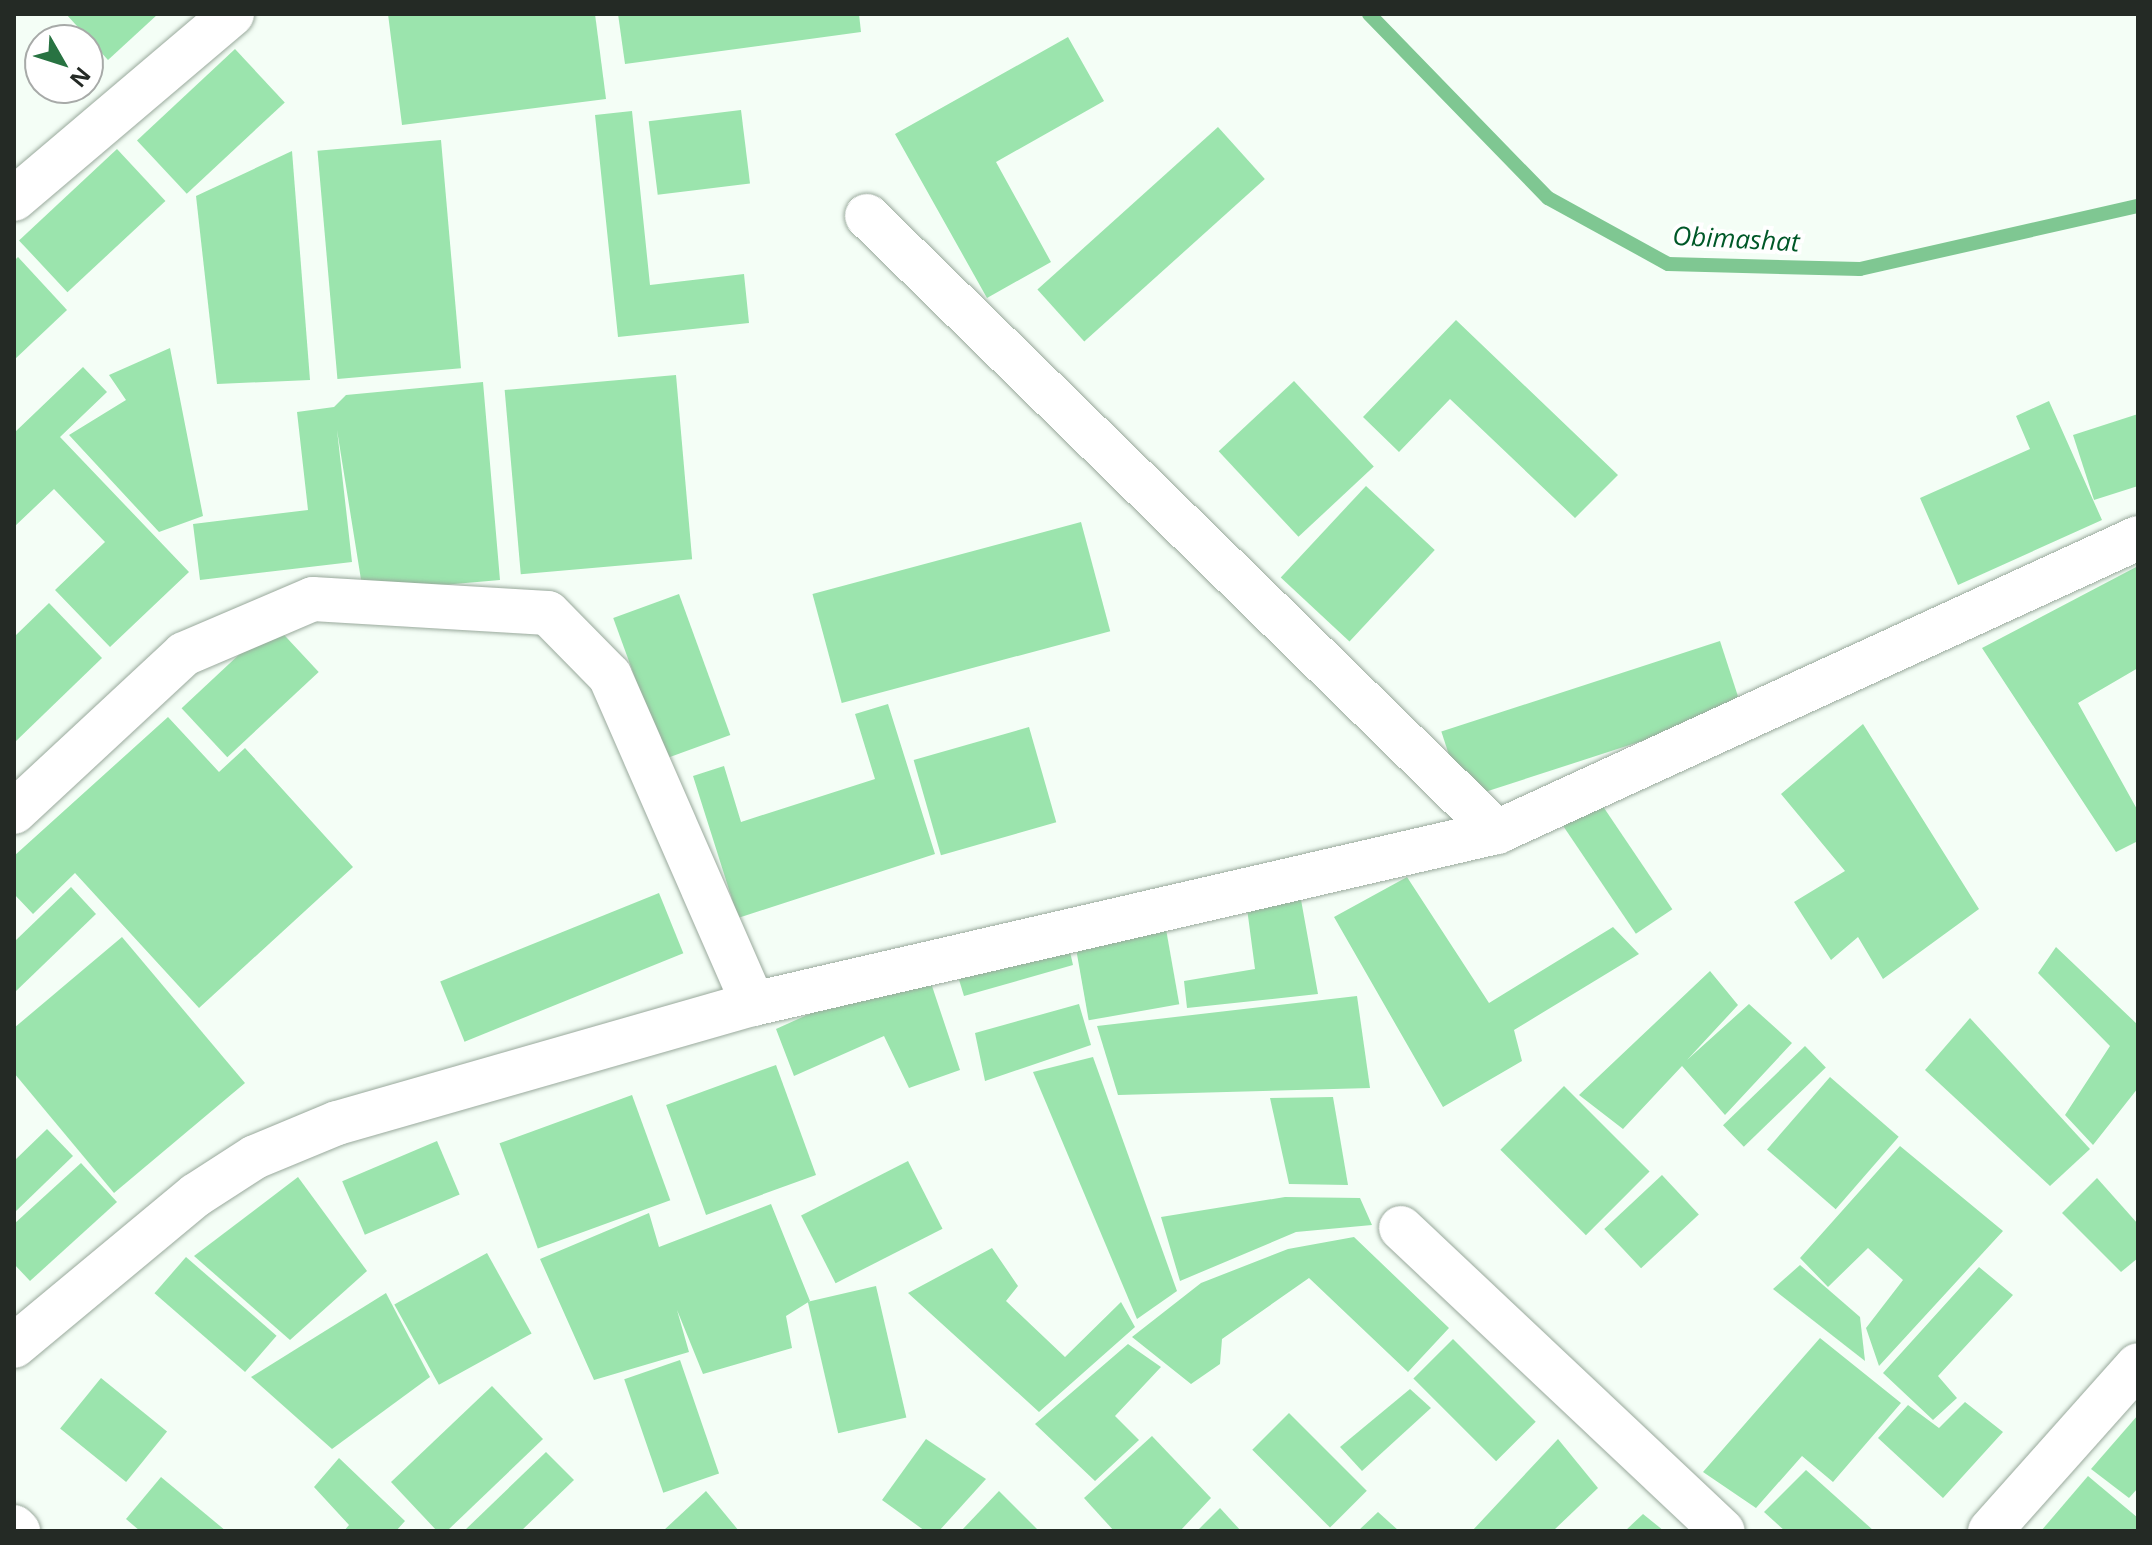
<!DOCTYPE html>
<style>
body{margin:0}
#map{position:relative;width:2152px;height:1545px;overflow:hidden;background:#f4fef6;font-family:"Open Sans",sans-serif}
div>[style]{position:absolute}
.stream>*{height:14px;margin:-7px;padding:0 7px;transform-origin:7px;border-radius:7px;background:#7fc792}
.building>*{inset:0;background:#9be4ad;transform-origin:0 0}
.roads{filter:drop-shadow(0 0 2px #99a99c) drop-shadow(0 0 2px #99a99c)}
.minor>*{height:44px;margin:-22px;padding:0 22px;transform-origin:22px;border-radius:22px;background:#fff}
span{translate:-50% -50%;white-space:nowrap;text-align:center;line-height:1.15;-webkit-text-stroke:8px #fff;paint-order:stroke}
.water-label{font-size:26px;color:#005828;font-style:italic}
.frame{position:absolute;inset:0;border:16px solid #242a25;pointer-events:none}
.north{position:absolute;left:24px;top:24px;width:80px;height:80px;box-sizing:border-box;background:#fff;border:2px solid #a7aaa8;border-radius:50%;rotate:129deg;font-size:22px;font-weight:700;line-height:32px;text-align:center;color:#242a25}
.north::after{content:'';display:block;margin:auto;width:28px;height:36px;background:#287342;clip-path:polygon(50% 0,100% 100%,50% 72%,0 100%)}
</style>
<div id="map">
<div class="stream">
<div style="left:1369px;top:14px;width:257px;rotate:45.8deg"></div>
<div style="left:1548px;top:198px;width:137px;rotate:28.8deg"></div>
<div style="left:1668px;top:264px;width:192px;rotate:1.5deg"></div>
<div style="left:1860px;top:269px;width:285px;rotate:-12.8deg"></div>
</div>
<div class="building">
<div style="clip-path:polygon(66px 14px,158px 14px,108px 60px)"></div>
<div style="clip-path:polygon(388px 14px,595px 14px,606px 99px,402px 125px)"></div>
<div style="clip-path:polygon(618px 14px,859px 14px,861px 32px,625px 64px)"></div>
<div style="clip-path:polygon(1068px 37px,1104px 101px,996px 162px,1051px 262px,987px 298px,895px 134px)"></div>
<div style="left:235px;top:49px;width:73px;height:134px;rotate:47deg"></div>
<div style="left:741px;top:110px;width:74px;height:93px;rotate:83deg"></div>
<div style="clip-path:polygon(632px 111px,650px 285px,744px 274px,749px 323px,618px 337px,595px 115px)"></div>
<div style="left:1218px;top:127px;width:70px;height:243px;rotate:48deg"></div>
<div style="left:441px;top:140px;width:229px;height:124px;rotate:85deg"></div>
<div style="left:117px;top:149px;width:71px;height:134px;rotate:47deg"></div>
<div style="clip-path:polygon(292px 151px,310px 380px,217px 384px,196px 196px)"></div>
<div style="clip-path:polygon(18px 257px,67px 310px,14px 360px,14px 261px)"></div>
<div style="clip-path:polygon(1456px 320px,1618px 475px,1575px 518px,1450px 399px,1399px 452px,1363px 417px)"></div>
<div style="clip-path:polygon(170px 348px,203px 516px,159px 532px,69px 435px,126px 400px,109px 375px)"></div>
<div style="clip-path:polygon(83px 367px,107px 392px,60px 437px,189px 572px,110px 647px,55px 590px,105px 542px,54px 489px,14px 527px,14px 433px)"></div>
<div style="left:676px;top:375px;width:185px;height:172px;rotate:85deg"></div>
<div style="left:1294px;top:381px;width:117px;height:103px;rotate:47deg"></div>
<div style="clip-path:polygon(483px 382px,500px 580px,363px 592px,337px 430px,352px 562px,200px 580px,193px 524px,308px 510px,297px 412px,334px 407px,346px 395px)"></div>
<div style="clip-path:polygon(2049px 401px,2102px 520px,1958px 585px,1920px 498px,2030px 449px,2016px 416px)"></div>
<div style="clip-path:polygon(2138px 414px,2138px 486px,2094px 500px,2073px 435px)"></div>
<div style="left:1366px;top:486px;width:94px;height:125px;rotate:43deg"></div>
<div style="left:1081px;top:522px;width:113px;height:278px;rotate:75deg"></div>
<div style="clip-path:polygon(2138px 566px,2138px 668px,2078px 703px,2138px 811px,2138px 841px,2116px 852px,1982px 648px)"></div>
<div style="left:679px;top:594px;width:150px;height:70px;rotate:70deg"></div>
<div style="clip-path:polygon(49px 603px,102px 658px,14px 743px,14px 637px)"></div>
<div style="left:273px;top:623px;width:67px;height:125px;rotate:47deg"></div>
<div style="left:1720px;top:641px;width:71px;height:293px;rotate:72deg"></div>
<div style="clip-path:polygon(888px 704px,935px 854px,738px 918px,693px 776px,724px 766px,741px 822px,875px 779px,855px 714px)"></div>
<div style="clip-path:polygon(168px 717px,219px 772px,245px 748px,353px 867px,199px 1008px,75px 873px,33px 914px,14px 894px,14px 856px)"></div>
<div style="clip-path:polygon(1863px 724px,1979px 909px,1883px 979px,1858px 937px,1831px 960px,1794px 902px,1845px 871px,1781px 794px)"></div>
<div style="left:1029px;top:727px;width:99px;height:120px;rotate:74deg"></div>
<div style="left:1598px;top:799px;width:133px;height:44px;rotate:56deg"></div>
<div style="clip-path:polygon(1296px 872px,1318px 994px,1187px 1008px,1184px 981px,1255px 969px,1243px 878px)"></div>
<div style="clip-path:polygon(1407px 877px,1489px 1003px,1613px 927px,1639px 954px,1514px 1030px,1522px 1061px,1443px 1107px,1334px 917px)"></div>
<div style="clip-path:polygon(71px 887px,96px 914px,14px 993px,14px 942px)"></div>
<div style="left:659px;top:893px;width:65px;height:236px;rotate:68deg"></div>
<div style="left:1160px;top:895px;width:111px;height:92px;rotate:80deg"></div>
<div style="clip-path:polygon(1062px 917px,1073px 965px,964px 996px,952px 957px)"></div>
<div style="clip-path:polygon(122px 937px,245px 1083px,114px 1193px,14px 1073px,14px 1028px)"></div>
<div style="clip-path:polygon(2056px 947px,2138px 1025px,2138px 1088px,2093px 1145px,2065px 1115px,2110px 1046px,2038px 973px)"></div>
<div style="clip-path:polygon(924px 962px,960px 1070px,909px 1088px,884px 1036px,794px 1076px,776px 1029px)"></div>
<div style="clip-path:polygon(1710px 971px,1738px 1005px,1687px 1060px,1749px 1004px,1792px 1043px,1725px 1115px,1682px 1066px,1623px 1129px,1579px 1095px)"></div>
<div style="clip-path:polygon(1357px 996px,1370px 1088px,1118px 1095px,1097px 1026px)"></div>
<div style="clip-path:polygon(1079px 1004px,1091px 1045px,985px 1081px,975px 1033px)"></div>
<div style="clip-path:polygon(1970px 1018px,2090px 1149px,2050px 1186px,1925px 1070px)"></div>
<div style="left:1805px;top:1046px;width:30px;height:114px;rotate:46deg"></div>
<div style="clip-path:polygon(1093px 1057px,1177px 1291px,1137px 1319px,1033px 1072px)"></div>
<div style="left:776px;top:1065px;width:117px;height:117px;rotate:70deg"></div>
<div style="left:1830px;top:1077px;width:91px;height:96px;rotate:41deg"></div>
<div style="left:1564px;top:1086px;width:121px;height:90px;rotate:45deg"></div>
<div style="left:632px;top:1095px;width:112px;height:141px;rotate:70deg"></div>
<div style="clip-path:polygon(1333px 1097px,1348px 1185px,1289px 1184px,1270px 1098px)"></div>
<div style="clip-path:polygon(47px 1129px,73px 1156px,14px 1213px,14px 1161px)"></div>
<div style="left:437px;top:1141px;width:58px;height:103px;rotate:67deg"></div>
<div style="clip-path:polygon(1900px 1146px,2003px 1231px,1879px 1366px,1866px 1328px,1903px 1280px,1868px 1248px,1828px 1287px,1800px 1258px)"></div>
<div style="left:908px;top:1161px;width:76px;height:120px;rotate:63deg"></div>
<div style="clip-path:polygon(81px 1163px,117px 1202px,30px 1281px,14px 1264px,14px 1224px)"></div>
<div style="left:1662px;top:1175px;width:54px;height:79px;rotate:47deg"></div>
<div style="clip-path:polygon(298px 1177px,367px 1271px,290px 1340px,194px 1256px)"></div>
<div style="clip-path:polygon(2097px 1178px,2138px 1224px,2138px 1258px,2121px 1272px,2062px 1213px)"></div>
<div style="clip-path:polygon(1285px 1197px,1360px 1198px,1372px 1225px,1296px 1232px,1180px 1281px,1161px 1217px)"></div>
<div style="clip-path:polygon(771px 1204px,810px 1301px,786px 1316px,792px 1348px,703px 1374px,677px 1310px,689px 1352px,594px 1380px,540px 1259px,649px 1213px,659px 1247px)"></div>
<div style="clip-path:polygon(1354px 1237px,1449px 1328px,1408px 1372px,1309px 1278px,1222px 1339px,1220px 1364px,1191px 1384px,1132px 1337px,1201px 1283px,1288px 1249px)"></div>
<div style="clip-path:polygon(992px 1248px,1018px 1286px,1006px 1301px,1065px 1357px,1121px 1302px,1135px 1327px,1039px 1412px,908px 1293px)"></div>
<div style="left:487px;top:1253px;width:92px;height:106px;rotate:61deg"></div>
<div style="left:186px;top:1257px;width:120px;height:48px;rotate:41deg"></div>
<div style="clip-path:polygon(1800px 1265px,1860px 1317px,1865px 1361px,1773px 1289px)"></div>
<div style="clip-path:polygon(1979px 1267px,2013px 1295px,1938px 1376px,1957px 1398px,1933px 1420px,1883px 1373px)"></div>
<div style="left:876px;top:1286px;width:135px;height:70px;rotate:77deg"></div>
<div style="clip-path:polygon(386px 1293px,430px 1377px,332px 1449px,251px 1377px)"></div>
<div style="clip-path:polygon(1820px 1338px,1901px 1403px,1833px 1482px,1802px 1456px,1756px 1508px,1703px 1472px)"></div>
<div style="left:1453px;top:1339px;width:117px;height:56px;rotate:45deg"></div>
<div style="clip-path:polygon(1128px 1344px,1161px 1367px,1115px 1416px,1139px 1440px,1095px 1481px,1035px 1424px)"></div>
<div style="left:680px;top:1360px;width:120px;height:59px;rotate:71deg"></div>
<div style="left:101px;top:1378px;width:85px;height:65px;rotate:39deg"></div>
<div style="clip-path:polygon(492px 1386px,543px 1439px,447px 1531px,437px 1531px,391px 1482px)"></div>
<div style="clip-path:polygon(1410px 1389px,1431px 1408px,1362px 1471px,1340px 1447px)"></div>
<div style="clip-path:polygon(1965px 1402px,2003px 1432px,1943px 1498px,1878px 1438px,1908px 1405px,1939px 1428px)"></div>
<div style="left:1289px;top:1413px;width:110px;height:52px;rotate:45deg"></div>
<div style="clip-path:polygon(2138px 1415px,2138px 1488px,2129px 1498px,2091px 1469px)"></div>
<div style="clip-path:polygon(1152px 1436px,1211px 1498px,1180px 1531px,1114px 1531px,1084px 1498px)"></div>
<div style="clip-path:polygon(926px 1439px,986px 1479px,939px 1531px,925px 1531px,882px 1500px)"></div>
<div style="clip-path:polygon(1558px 1439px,1598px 1488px,1553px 1531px,1472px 1531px)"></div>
<div style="clip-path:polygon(546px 1452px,574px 1480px,521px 1531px,464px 1531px)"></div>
<div style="clip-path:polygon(339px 1458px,405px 1521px,396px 1531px,344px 1531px,349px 1525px,314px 1487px)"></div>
<div style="clip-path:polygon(1806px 1470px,1874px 1531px,1785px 1531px,1764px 1512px)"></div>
<div style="clip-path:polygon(2088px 1476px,2138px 1518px,2138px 1531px,2041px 1531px)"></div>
<div style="clip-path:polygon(161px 1477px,226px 1531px,140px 1531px,126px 1519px)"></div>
<div style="clip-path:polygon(706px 1491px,739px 1531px,663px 1531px)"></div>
<div style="clip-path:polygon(999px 1491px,1039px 1531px,961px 1531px)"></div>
<div style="clip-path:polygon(1220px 1508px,1241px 1531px,1197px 1531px)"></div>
<div style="clip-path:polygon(1378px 1512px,1399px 1531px,1358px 1531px)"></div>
<div style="clip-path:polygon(1643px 1514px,1664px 1531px,1625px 1531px)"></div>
</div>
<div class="roads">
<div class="minor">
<div style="left:14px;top:199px;width:286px;rotate:-40.3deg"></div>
<div style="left:867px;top:216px;width:881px;rotate:44.36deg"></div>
<div style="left:14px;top:812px;width:232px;rotate:-42.9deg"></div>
<div style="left:184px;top:654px;width:140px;rotate:-23.1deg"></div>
<div style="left:313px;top:599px;width:235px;rotate:3.4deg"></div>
<div style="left:548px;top:613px;width:88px;rotate:45.5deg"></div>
<div style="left:610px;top:676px;width:358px;rotate:66.4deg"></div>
<div style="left:1401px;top:1228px;width:442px;rotate:43.3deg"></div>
<div style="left:14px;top:1346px;width:236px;rotate:-39.7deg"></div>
<div style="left:196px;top:1195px;width:70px;rotate:-32.8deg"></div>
<div style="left:255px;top:1157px;width:89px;rotate:-22.5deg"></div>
<div style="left:337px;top:1123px;width:433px;rotate:-16deg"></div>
<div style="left:753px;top:1004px;width:764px;rotate:-13.02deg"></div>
<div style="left:1497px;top:832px;width:705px;rotate:-24.64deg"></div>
<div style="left:14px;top:1527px;width:6px;rotate:45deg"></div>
<div style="left:1990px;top:1531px;width:222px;rotate:-48.3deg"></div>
</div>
</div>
<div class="water-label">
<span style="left:1736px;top:239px;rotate:3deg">Obimashat</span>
</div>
<div class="frame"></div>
<div class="north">N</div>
</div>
